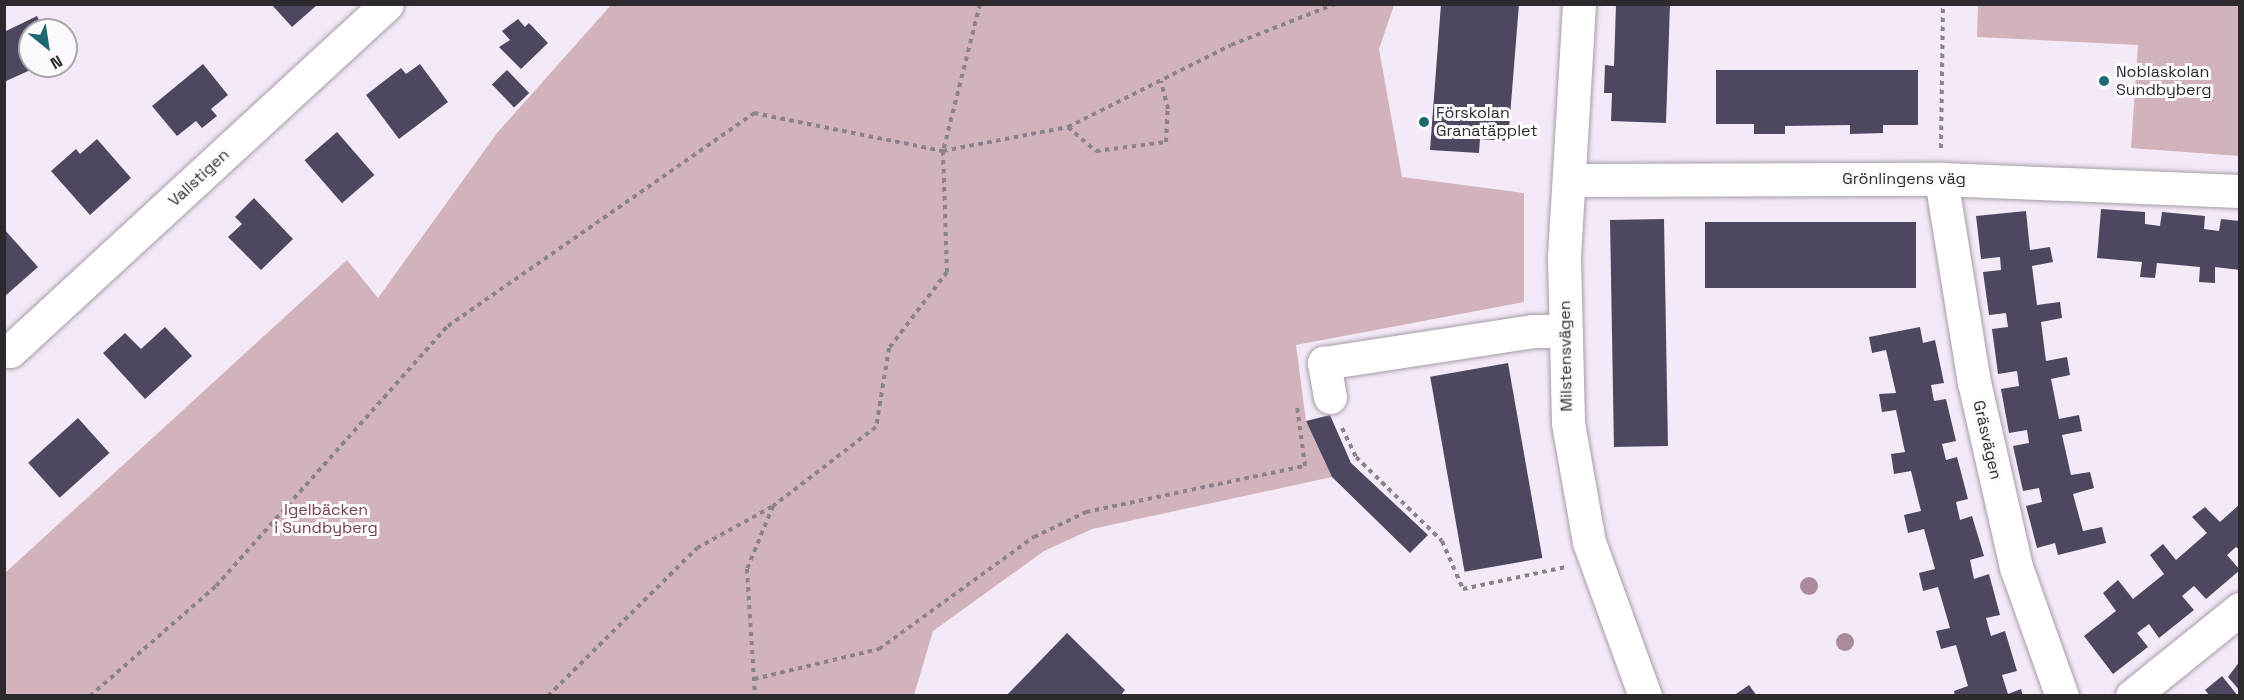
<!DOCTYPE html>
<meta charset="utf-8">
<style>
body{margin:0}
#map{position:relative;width:2244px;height:700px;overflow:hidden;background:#f4eaf7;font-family:"Space Grotesk",sans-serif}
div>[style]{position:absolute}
.green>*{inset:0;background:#d3b3bb}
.building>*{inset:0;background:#4d4860;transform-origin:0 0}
.path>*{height:4px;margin-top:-2px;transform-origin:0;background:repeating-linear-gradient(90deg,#8a838c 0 4.5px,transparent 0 9px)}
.roads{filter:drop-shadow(0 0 2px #a69da9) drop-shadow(0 0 2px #a69da9)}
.minor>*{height:33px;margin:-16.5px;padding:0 16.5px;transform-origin:16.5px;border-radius:16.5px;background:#fff}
.trees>*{width:18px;height:18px;margin:-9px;border-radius:50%;background:#ab8b99}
.dots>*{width:16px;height:16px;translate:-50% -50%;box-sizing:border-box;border:3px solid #fcfafd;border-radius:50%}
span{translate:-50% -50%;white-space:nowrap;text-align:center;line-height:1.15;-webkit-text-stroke:6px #fcfafd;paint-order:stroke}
.poi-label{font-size:16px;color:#2d292e}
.left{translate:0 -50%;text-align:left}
.street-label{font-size:16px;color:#2d292e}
.park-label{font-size:16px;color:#6f3e4c}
.frame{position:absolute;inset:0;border:6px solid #2d292e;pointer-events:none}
.north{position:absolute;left:18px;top:18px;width:60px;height:60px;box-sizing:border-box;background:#fcfafd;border:2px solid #a9a6aa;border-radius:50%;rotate:150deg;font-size:16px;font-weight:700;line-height:24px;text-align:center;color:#2d292e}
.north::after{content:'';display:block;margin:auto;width:21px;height:27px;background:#1e6972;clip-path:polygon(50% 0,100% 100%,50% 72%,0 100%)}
</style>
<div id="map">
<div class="green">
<div style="clip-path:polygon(611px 5px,1394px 5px,1379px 49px,1402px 177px,1524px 193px,1524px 302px,1296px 345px,1306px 421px,1332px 477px,1092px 529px,1044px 551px,933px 631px,914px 695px,5px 696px,5px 573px,347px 260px,378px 298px,497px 133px)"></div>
<div style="clip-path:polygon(1978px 5px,2239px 5px,2239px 156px,2131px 148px,2138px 45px,1977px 37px)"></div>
</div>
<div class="building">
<div style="clip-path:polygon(1441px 4px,1519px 4px,1508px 141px,1480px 139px,1479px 153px,1430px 150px)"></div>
<div style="clip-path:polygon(1616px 4px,1670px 4px,1666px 123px,1611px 121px,1612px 93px,1604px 93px,1605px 65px,1614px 66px)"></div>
<div style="clip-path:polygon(272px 5px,317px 5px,292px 27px)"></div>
<div style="clip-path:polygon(37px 16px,43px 30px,30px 30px,30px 66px,39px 66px,4px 82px,4px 32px)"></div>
<div style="clip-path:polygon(518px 19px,525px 27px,529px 23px,548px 43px,521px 69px,499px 47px,510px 40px,502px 31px)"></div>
<div style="clip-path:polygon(203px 64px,228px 95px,211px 109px,217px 116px,202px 128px,196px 121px,177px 136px,152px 106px)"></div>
<div style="clip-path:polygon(420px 64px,448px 102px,399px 139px,366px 95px,401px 68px,406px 74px)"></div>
<div style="left:507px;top:70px;width:32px;height:21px;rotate:46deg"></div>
<div style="clip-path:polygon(1716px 70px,1918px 70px,1918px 125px,1883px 125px,1883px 133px,1850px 134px,1850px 125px,1785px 126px,1785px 134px,1754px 134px,1754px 124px,1716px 124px)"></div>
<div style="left:337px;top:132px;width:57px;height:43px;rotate:49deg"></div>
<div style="clip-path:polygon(97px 139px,131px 178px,90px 215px,51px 171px,76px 149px,80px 154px)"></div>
<div style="clip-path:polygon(254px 198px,293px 239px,261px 270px,228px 237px,242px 224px,235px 217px)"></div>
<div style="clip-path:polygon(2101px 209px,2145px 212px,2145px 224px,2160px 226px,2162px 212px,2205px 216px,2204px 229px,2219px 231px,2221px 219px,2240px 221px,2240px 270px,2215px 267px,2215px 283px,2199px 282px,2200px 267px,2157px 263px,2155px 278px,2140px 277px,2142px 262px,2097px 258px)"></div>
<div style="clip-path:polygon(2026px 211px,2030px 250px,2050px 247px,2053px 262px,2032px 266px,2037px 305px,2060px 302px,2062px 318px,2041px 322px,2046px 361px,2067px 357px,2070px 375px,2051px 379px,2059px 419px,2079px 415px,2082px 431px,2062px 435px,2071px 475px,2090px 472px,2094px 488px,2073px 494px,2083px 531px,2102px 527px,2106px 543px,2058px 555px,2055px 543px,2037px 548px,2026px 506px,2042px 502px,2039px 488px,2023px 491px,2013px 446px,2029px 443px,2027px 430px,2009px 433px,2001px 389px,2019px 386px,2017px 371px,1998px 374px,1992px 329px,2008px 327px,2006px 313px,1989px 315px,1983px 272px,2001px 270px,2000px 257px,1981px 259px,1976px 216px)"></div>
<div style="left:1664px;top:219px;width:227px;height:54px;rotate:89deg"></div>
<div style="left:1916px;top:222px;width:66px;height:211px;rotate:90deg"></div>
<div style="clip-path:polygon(4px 229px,38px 267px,4px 297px)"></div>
<div style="clip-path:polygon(165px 327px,192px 356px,145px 399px,103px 353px,125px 333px,141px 349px)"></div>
<div style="clip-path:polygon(1920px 327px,1923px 343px,1935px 340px,1944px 383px,1931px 385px,1934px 401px,1946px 399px,1956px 441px,1942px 444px,1946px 460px,1957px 457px,1968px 499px,1956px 502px,1960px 520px,1972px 516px,1984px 556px,1970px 560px,1974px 579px,1989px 574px,2000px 615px,1986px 618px,1991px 636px,2005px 631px,2017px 671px,2002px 675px,2008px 694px,2021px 689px,2023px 696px,1955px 696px,1954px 691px,1968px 686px,1956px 645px,1941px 649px,1936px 631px,1950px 628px,1938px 587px,1923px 591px,1919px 573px,1935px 569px,1924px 529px,1908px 533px,1904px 515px,1921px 511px,1911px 471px,1894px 474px,1891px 454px,1905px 452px,1896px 410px,1882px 412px,1879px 394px,1896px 393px,1886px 350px,1872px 353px,1869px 337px)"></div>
<div style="left:1508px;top:363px;width:198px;height:79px;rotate:80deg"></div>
<div style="clip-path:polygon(1330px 415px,1351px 463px,1428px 535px,1410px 553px,1332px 477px,1306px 421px)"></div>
<div style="left:78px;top:418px;width:47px;height:67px;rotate:48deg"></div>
<div style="clip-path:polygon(2240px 504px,2240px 550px,2236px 547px,2227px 555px,2240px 570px,2206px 599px,2194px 586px,2182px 596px,2194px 610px,2159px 638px,2149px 624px,2137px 633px,2148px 647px,2113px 674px,2084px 636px,2116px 611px,2103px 593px,2118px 580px,2133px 599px,2164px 574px,2150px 555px,2163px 544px,2176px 560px,2207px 533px,2192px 517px,2205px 507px,2220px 522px)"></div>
<div style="clip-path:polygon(1067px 633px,1125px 690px,1120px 696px,1006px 696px)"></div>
<div style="clip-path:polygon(2240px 661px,2240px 691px,2228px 677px)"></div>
<div style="clip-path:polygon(2222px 676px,2238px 696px,2210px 696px,2205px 690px)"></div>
<div style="clip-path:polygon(1749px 685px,1757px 696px,1733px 696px)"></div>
</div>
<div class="path">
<div style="left:980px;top:4px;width:152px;rotate:104.1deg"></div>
<div style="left:943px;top:151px;width:127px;rotate:-10.9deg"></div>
<div style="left:1068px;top:127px;width:182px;rotate:-26.7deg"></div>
<div style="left:1231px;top:45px;width:112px;rotate:-21.5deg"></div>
<div style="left:1068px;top:127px;width:37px;rotate:41deg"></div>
<div style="left:1096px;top:151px;width:71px;rotate:-7.3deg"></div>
<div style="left:1166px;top:142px;width:33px;rotate:-87deg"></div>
<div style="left:1168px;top:109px;width:29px;rotate:-104deg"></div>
<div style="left:1941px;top:148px;width:144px;rotate:-89.2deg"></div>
<div style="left:1342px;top:428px;width:32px;rotate:64deg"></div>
<div style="left:1356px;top:457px;width:120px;rotate:44.3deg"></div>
<div style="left:1442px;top:541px;width:52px;rotate:66.4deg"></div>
<div style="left:1463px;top:589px;width:105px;rotate:-12.1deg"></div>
<div style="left:754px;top:679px;width:129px;rotate:-13.5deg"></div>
<div style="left:879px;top:649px;width:191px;rotate:-35.9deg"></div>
<div style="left:1034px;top:537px;width:58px;rotate:-25.7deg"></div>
<div style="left:1086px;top:512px;width:224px;rotate:-11.9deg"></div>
<div style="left:1305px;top:466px;width:61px;rotate:-97.6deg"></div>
<div style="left:90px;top:696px;width:167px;rotate:-41.1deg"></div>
<div style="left:216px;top:586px;width:348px;rotate:-48.3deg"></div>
<div style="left:448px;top:326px;width:373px;rotate:-34.8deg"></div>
<div style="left:754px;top:113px;width:193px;rotate:11.4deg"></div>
<div style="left:943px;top:151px;width:121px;rotate:88.1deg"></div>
<div style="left:947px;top:272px;width:96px;rotate:127.3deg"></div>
<div style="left:889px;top:348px;width:80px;rotate:99.3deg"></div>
<div style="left:876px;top:427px;width:130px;rotate:142.5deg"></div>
<div style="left:773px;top:506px;width:68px;rotate:112.4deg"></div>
<div style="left:747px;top:569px;width:127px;rotate:86.4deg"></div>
<div style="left:548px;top:696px;width:210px;rotate:-44.8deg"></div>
<div style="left:697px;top:548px;width:87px;rotate:-28.9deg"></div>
</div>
<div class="roads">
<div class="minor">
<div style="left:1579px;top:4px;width:254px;rotate:93.4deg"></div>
<div style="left:1564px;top:258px;width:165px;rotate:88.6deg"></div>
<div style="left:1568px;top:423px;width:121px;rotate:80deg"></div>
<div style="left:1589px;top:542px;width:164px;rotate:70deg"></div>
<div style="left:1941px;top:179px;width:206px;rotate:80.8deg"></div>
<div style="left:1974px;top:382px;width:190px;rotate:77.2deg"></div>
<div style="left:2016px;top:567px;width:137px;rotate:70.4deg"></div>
<div style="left:1569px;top:180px;width:372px;rotate:-0.2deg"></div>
<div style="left:1941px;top:179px;width:299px;rotate:2.3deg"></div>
<div style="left:4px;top:349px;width:6px;rotate:18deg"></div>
<div style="left:10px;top:351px;width:512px;rotate:-42.63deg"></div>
<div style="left:1330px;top:397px;width:35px;rotate:-100deg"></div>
<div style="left:1324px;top:363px;width:211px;rotate:-8.7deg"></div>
<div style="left:1533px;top:331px;width:33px"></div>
<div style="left:2132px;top:696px;width:139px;rotate:-38.9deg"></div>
</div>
</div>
<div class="trees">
<div style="left:1809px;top:586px"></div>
<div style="left:1845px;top:642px"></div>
</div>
<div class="dots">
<div style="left:2104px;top:81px;background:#1e6972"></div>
<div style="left:1424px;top:122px;background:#1e6972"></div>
</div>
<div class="poi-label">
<span class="left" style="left:2116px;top:81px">Noblaskolan<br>Sundbyberg</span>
<span class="left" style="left:1436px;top:122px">Förskolan<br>Granatäpplet</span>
</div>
<div class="street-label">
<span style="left:199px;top:178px;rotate:-43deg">Vallstigen</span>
<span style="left:1904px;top:179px">Grönlingens väg</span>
<span style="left:1566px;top:356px;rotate:-91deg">Milstensvägen</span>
<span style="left:1987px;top:440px;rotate:77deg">Gräsvägen</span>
</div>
<div class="park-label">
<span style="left:326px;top:519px">Igelbäcken<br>i Sundbyberg</span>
</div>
<div class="frame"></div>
<div class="north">N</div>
</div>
